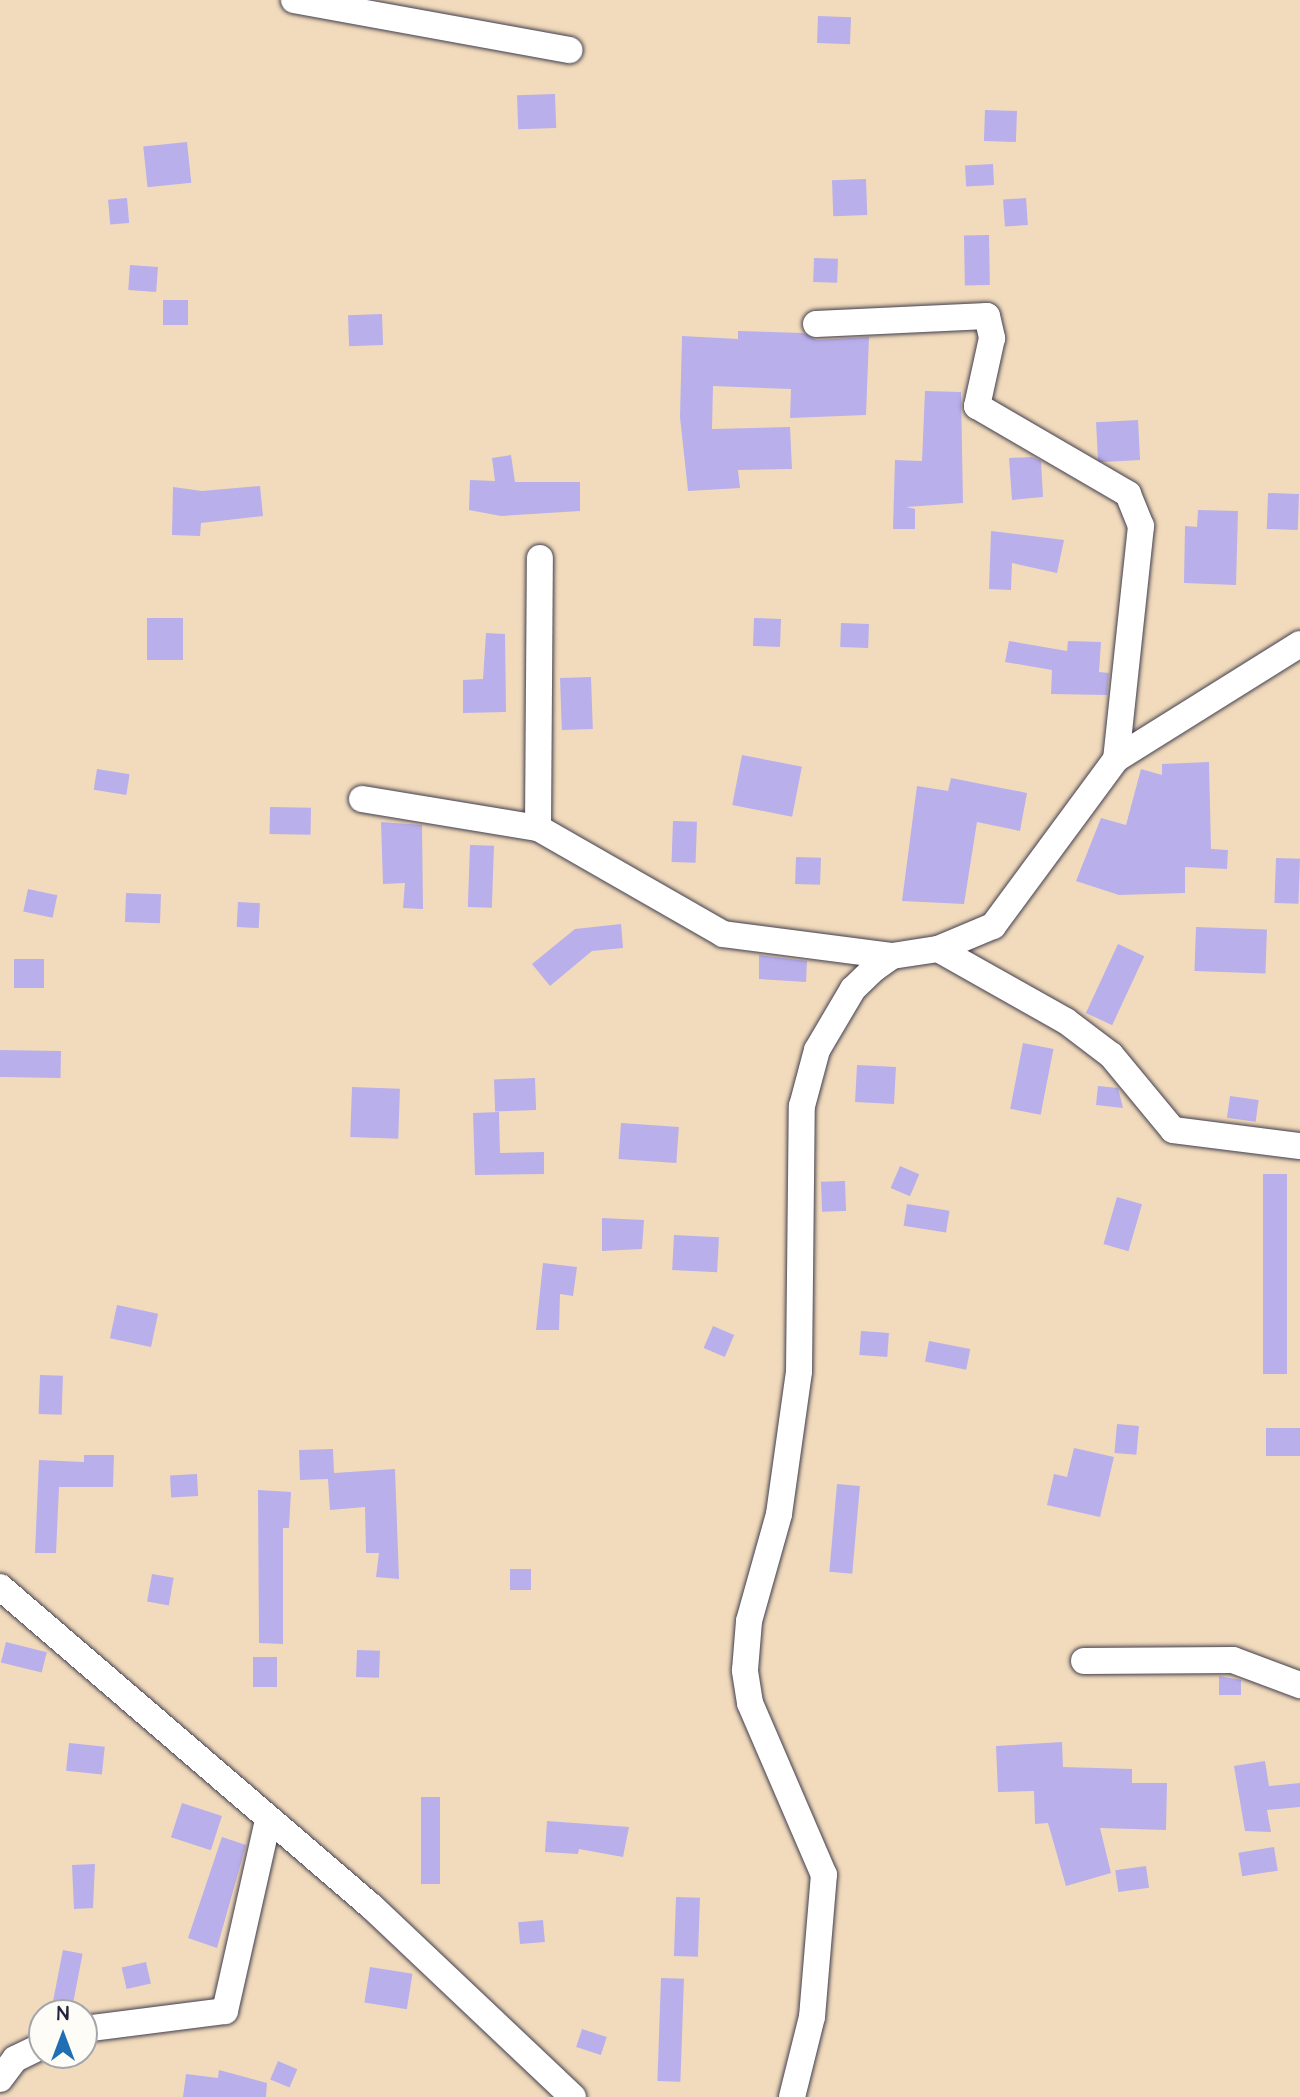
<!DOCTYPE html>
<style>
body{margin:0}
#map{position:relative;width:1300px;height:2097px;overflow:hidden;background:#f2dbbc;font-family:"Architects Daughter",sans-serif}
div>[style]{position:absolute}
.building>*{inset:0;background:#b9afeb;transform-origin:0 0}
.roads{filter:drop-shadow(0 0 2px #413e4e) drop-shadow(0 0 2px #413e4e)}
.minor>*{height:26px;margin:-13px;padding:0 13px;transform-origin:13px;border-radius:13px;background:#fff}
span{translate:-50% -50%;white-space:nowrap;text-align:center;line-height:1.15;-webkit-text-stroke:5px #fdfcf7;paint-order:stroke}
.north{position:absolute;left:28px;top:1999px;width:70px;height:70px;box-sizing:border-box;background:#fdfcf7;border:2px solid #a5a5ac;border-radius:50%;rotate:0deg;font-size:19px;font-weight:700;line-height:28px;text-align:center;color:#22223b}
.north::after{content:'';display:block;margin:auto;width:24px;height:32px;background:#1f6fb2;clip-path:polygon(50% 0,100% 100%,50% 72%,0 100%)}
</style>
<div id="map">
<div class="building">
<div style="left:818px;top:16px;width:33px;height:27px;rotate:2deg"></div>
<div style="left:555px;top:94px;width:34px;height:38px;rotate:88deg"></div>
<div style="left:985px;top:110px;width:32px;height:31px;rotate:2deg"></div>
<div style="left:187px;top:142px;width:41px;height:44px;rotate:84deg"></div>
<div style="left:993px;top:164px;width:21px;height:28px;rotate:87deg"></div>
<div style="left:866px;top:179px;width:36px;height:34px;rotate:88deg"></div>
<div style="left:127px;top:198px;width:25px;height:19px;rotate:85deg"></div>
<div style="left:1026px;top:198px;width:27px;height:23px;rotate:86deg"></div>
<div style="left:989px;top:235px;width:50px;height:25px;rotate:89deg"></div>
<div style="left:814px;top:258px;width:24px;height:24px;rotate:2deg"></div>
<div style="left:130px;top:265px;width:28px;height:25px;rotate:4deg"></div>
<div style="left:163px;top:300px;width:25px;height:25px"></div>
<div style="left:382px;top:314px;width:31px;height:34px;rotate:88deg"></div>
<div style="clip-path:polygon(738px 331px,803px 333px,817px 340px,869px 337px,866px 415px,790px 418px,791px 389px,713px 386px,712px 429px,790px 427px,792px 469px,738px 470px,740px 488px,688px 491px,680px 417px,682px 336px,738px 339px)"></div>
<div style="clip-path:polygon(925px 391px,961px 392px,963px 503px,906px 507px,915px 509px,915px 529px,893px 529px,895px 460px,922px 461px)"></div>
<div style="left:1138px;top:420px;width:40px;height:42px;rotate:87deg"></div>
<div style="clip-path:polygon(511px 455px,515px 482px,580px 482px,580px 511px,501px 516px,469px 510px,470px 480px,495px 481px,492px 458px)"></div>
<div style="clip-path:polygon(1032px 457px,1041px 461px,1043px 497px,1012px 500px,1009px 458px)"></div>
<div style="clip-path:polygon(260px 486px,263px 516px,201px 523px,200px 536px,172px 535px,173px 487px,202px 491px)"></div>
<div style="left:1268px;top:493px;width:31px;height:36px;rotate:2deg"></div>
<div style="clip-path:polygon(1198px 510px,1238px 511px,1236px 585px,1184px 583px,1185px 526px,1197px 527px)"></div>
<div style="clip-path:polygon(991px 531px,1064px 540px,1057px 573px,1012px 563px,1011px 590px,989px 589px)"></div>
<div style="left:147px;top:618px;width:36px;height:42px"></div>
<div style="left:754px;top:618px;width:27px;height:28px;rotate:2deg"></div>
<div style="left:841px;top:623px;width:28px;height:24px;rotate:2deg"></div>
<div style="clip-path:polygon(486px 633px,505px 634px,506px 712px,463px 713px,463px 680px,483px 679px)"></div>
<div style="clip-path:polygon(1009px 641px,1067px 651px,1068px 641px,1101px 642px,1099px 672px,1109px 673px,1107px 695px,1051px 694px,1052px 670px,1005px 662px)"></div>
<div style="left:591px;top:677px;width:52px;height:31px;rotate:88deg"></div>
<div style="left:742px;top:755px;width:61px;height:51px;rotate:11deg"></div>
<div style="clip-path:polygon(1209px 762px,1211px 849px,1228px 850px,1227px 869px,1185px 867px,1185px 893px,1119px 895px,1076px 881px,1101px 818px,1126px 825px,1141px 769px,1162px 775px,1162px 764px)"></div>
<div style="left:97px;top:769px;width:33px;height:21px;rotate:9deg"></div>
<div style="clip-path:polygon(951px 778px,1027px 793px,1020px 831px,977px 822px,964px 904px,902px 901px,917px 786px,948px 791px)"></div>
<div style="left:270px;top:807px;width:41px;height:27px;rotate:1deg"></div>
<div style="left:673px;top:821px;width:24px;height:41px;rotate:2deg"></div>
<div style="clip-path:polygon(381px 822px,422px 825px,423px 909px,403px 908px,405px 883px,383px 884px)"></div>
<div style="left:470px;top:845px;width:24px;height:62px;rotate:2deg"></div>
<div style="left:796px;top:857px;width:25px;height:27px;rotate:2deg"></div>
<div style="left:1276px;top:858px;width:24px;height:45px;rotate:2deg"></div>
<div style="left:28px;top:889px;width:30px;height:23px;rotate:12deg"></div>
<div style="left:126px;top:893px;width:35px;height:29px;rotate:2deg"></div>
<div style="left:238px;top:902px;width:22px;height:25px;rotate:3deg"></div>
<div style="clip-path:polygon(621px 924px,623px 948px,592px 951px,550px 986px,532px 964px,575px 929px)"></div>
<div style="left:1196px;top:927px;width:71px;height:44px;rotate:2deg"></div>
<div style="left:1118px;top:944px;width:29px;height:76px;rotate:25deg"></div>
<div style="clip-path:polygon(759px 955px,807px 961px,806px 982px,759px 979px)"></div>
<div style="left:14px;top:959px;width:30px;height:29px"></div>
<div style="left:1023px;top:1043px;width:31px;height:67px;rotate:11deg"></div>
<div style="left:0;top:1050px;width:61px;height:27px;rotate:1deg"></div>
<div style="left:857px;top:1065px;width:39px;height:37px;rotate:3deg"></div>
<div style="left:535px;top:1078px;width:32px;height:41px;rotate:88deg"></div>
<div style="clip-path:polygon(1098px 1086px,1118px 1088px,1123px 1108px,1096px 1105px)"></div>
<div style="left:352px;top:1087px;width:48px;height:50px;rotate:2deg"></div>
<div style="left:1230px;top:1096px;width:29px;height:22px;rotate:8deg"></div>
<div style="clip-path:polygon(499px 1112px,500px 1153px,544px 1152px,544px 1174px,475px 1175px,473px 1113px)"></div>
<div style="left:621px;top:1123px;width:58px;height:36px;rotate:4deg"></div>
<div style="left:900px;top:1166px;width:21px;height:24px;rotate:23deg"></div>
<div style="left:1263px;top:1174px;width:24px;height:200px"></div>
<div style="left:845px;top:1181px;width:30px;height:24px;rotate:88deg"></div>
<div style="left:1117px;top:1197px;width:26px;height:49px;rotate:16deg"></div>
<div style="left:907px;top:1204px;width:43px;height:22px;rotate:9deg"></div>
<div style="clip-path:polygon(602px 1218px,644px 1220px,642px 1249px,602px 1251px)"></div>
<div style="left:674px;top:1235px;width:45px;height:35px;rotate:3deg"></div>
<div style="clip-path:polygon(543px 1263px,577px 1267px,573px 1296px,560px 1294px,559px 1330px,536px 1330px)"></div>
<div style="left:117px;top:1305px;width:42px;height:34px;rotate:12deg"></div>
<div style="left:713px;top:1326px;width:23px;height:24px;rotate:23deg"></div>
<div style="left:861px;top:1331px;width:28px;height:24px;rotate:4deg"></div>
<div style="left:929px;top:1341px;width:42px;height:21px;rotate:11deg"></div>
<div style="left:40px;top:1375px;width:23px;height:39px;rotate:2deg"></div>
<div style="left:1117px;top:1424px;width:22px;height:29px;rotate:5deg"></div>
<div style="left:1266px;top:1428px;width:34px;height:28px"></div>
<div style="clip-path:polygon(1074px 1448px,1114px 1457px,1100px 1517px,1047px 1505px,1054px 1474px,1067px 1477px)"></div>
<div style="clip-path:polygon(333px 1449px,334px 1473px,395px 1469px,399px 1579px,376px 1577px,379px 1553px,366px 1553px,365px 1507px,330px 1510px,328px 1479px,300px 1480px,299px 1450px)"></div>
<div style="clip-path:polygon(84px 1455px,114px 1455px,113px 1487px,59px 1487px,56px 1553px,35px 1553px,39px 1460px,84px 1462px)"></div>
<div style="left:197px;top:1474px;width:22px;height:27px;rotate:87deg"></div>
<div style="left:837px;top:1484px;width:23px;height:88px;rotate:5deg"></div>
<div style="clip-path:polygon(258px 1490px,291px 1492px,289px 1528px,283px 1528px,283px 1644px,259px 1643px)"></div>
<div style="left:510px;top:1569px;width:21px;height:21px"></div>
<div style="left:152px;top:1574px;width:22px;height:28px;rotate:10deg"></div>
<div style="left:6px;top:1642px;width:42px;height:21px;rotate:14deg"></div>
<div style="left:357px;top:1650px;width:23px;height:27px;rotate:2deg"></div>
<div style="left:253px;top:1657px;width:24px;height:30px"></div>
<div style="clip-path:polygon(1219px 1676px,1241px 1680px,1241px 1695px,1219px 1695px)"></div>
<div style="clip-path:polygon(1062px 1742px,1063px 1767px,1132px 1769px,1132px 1783px,1167px 1783px,1166px 1830px,1100px 1828px,1111px 1873px,1066px 1886px,1048px 1823px,1035px 1824px,1034px 1791px,998px 1792px,996px 1746px)"></div>
<div style="left:69px;top:1743px;width:36px;height:28px;rotate:6deg"></div>
<div style="clip-path:polygon(1265px 1761px,1269px 1786px,1300px 1783px,1300px 1807px,1267px 1810px,1271px 1832px,1245px 1831px,1234px 1766px)"></div>
<div style="left:421px;top:1797px;width:19px;height:87px"></div>
<div style="left:182px;top:1803px;width:42px;height:36px;rotate:18deg"></div>
<div style="clip-path:polygon(547px 1821px,629px 1827px,623px 1857px,579px 1849px,578px 1854px,545px 1852px)"></div>
<div style="clip-path:polygon(222px 1837px,246px 1845px,217px 1948px,188px 1938px)"></div>
<div style="left:1274px;top:1847px;width:24px;height:36px;rotate:81deg"></div>
<div style="clip-path:polygon(95px 1864px,93px 1908px,74px 1909px,72px 1865px)"></div>
<div style="left:1146px;top:1866px;width:22px;height:31px;rotate:82deg"></div>
<div style="left:676px;top:1897px;width:24px;height:59px;rotate:2deg"></div>
<div style="left:543px;top:1920px;width:22px;height:25px;rotate:85deg"></div>
<div style="left:63px;top:1950px;width:20px;height:64px;rotate:11deg"></div>
<div style="left:146px;top:1962px;width:22px;height:25px;rotate:77deg"></div>
<div style="left:370px;top:1967px;width:43px;height:36px;rotate:9deg"></div>
<div style="left:661px;top:1978px;width:23px;height:103px;rotate:2deg"></div>
<div style="left:582px;top:2029px;width:26px;height:19px;rotate:18deg"></div>
<div style="left:278px;top:2061px;width:21px;height:20px;rotate:23deg"></div>
<div style="clip-path:polygon(219px 2070px,267px 2083px,266px 2097px,183px 2097px,186px 2074px,218px 2078px)"></div>
</div>
<div class="roads">
<div class="minor">
<div style="left:294px;top:0;width:280px;rotate:10.3deg"></div>
<div style="left:816px;top:324px;width:171px;rotate:-2.7deg"></div>
<div style="left:987px;top:316px;width:23px;rotate:77deg"></div>
<div style="left:992px;top:338px;width:70px;rotate:102.4deg"></div>
<div style="left:977px;top:406px;width:175px;rotate:30.2deg"></div>
<div style="left:1128px;top:494px;width:35px;rotate:68deg"></div>
<div style="left:1141px;top:526px;width:234px;rotate:96.1deg"></div>
<div style="left:362px;top:799px;width:178px;rotate:9.4deg"></div>
<div style="left:538px;top:828px;width:213px;rotate:29.8deg"></div>
<div style="left:723px;top:934px;width:170px;rotate:7.4deg"></div>
<div style="left:538px;top:828px;width:270px;rotate:-89.6deg"></div>
<div style="left:938px;top:949px;width:147px;rotate:29.4deg"></div>
<div style="left:1066px;top:1021px;width:56px;rotate:37.1deg"></div>
<div style="left:1111px;top:1055px;width:97px;rotate:50.4deg"></div>
<div style="left:1173px;top:1130px;width:128px;rotate:7.2deg"></div>
<div style="left:0;top:1587px;width:489px;rotate:40.7deg"></div>
<div style="left:371px;top:1906px;width:278px;rotate:43.4deg"></div>
<div style="left:1084px;top:1661px;width:149px;rotate:-0.4deg"></div>
<div style="left:1233px;top:1660px;width:72px;rotate:20.5deg"></div>
<div style="left:84px;top:2029px;width:142px;rotate:-7.3deg"></div>
<div style="left:225px;top:2011px;width:196px;rotate:-77.3deg"></div>
<div style="left:0;top:2079px;width:25px;rotate:-53deg"></div>
<div style="left:15px;top:2059px;width:30px;rotate:-26deg"></div>
<div style="left:792px;top:2097px;width:82px;rotate:-76deg"></div>
<div style="left:812px;top:2017px;width:143px;rotate:-85.2deg"></div>
<div style="left:824px;top:1875px;width:187px;rotate:-113.3deg"></div>
<div style="left:750px;top:1703px;width:33px;rotate:-99deg"></div>
<div style="left:745px;top:1670px;width:49px;rotate:-85.3deg"></div>
<div style="left:749px;top:1621px;width:111px;rotate:-74.3deg"></div>
<div style="left:779px;top:1514px;width:144px;rotate:-82deg"></div>
<div style="left:799px;top:1371px;width:265px;rotate:-89.4deg"></div>
<div style="left:802px;top:1106px;width:58px;rotate:-75deg"></div>
<div style="left:817px;top:1050px;width:71px;rotate:-59.5deg"></div>
<div style="left:853px;top:989px;width:30px;rotate:-44deg"></div>
<div style="left:875px;top:968px;width:21px;rotate:-35deg"></div>
<div style="left:892px;top:956px;width:47px;rotate:-8.7deg"></div>
<div style="left:938px;top:949px;width:60px;rotate:-22.7deg"></div>
<div style="left:993px;top:926px;width:207px;rotate:-53.6deg"></div>
<div style="left:1116px;top:759px;width:217px;rotate:-32deg"></div>
</div>
</div>
<div class="north">N</div>
</div>
